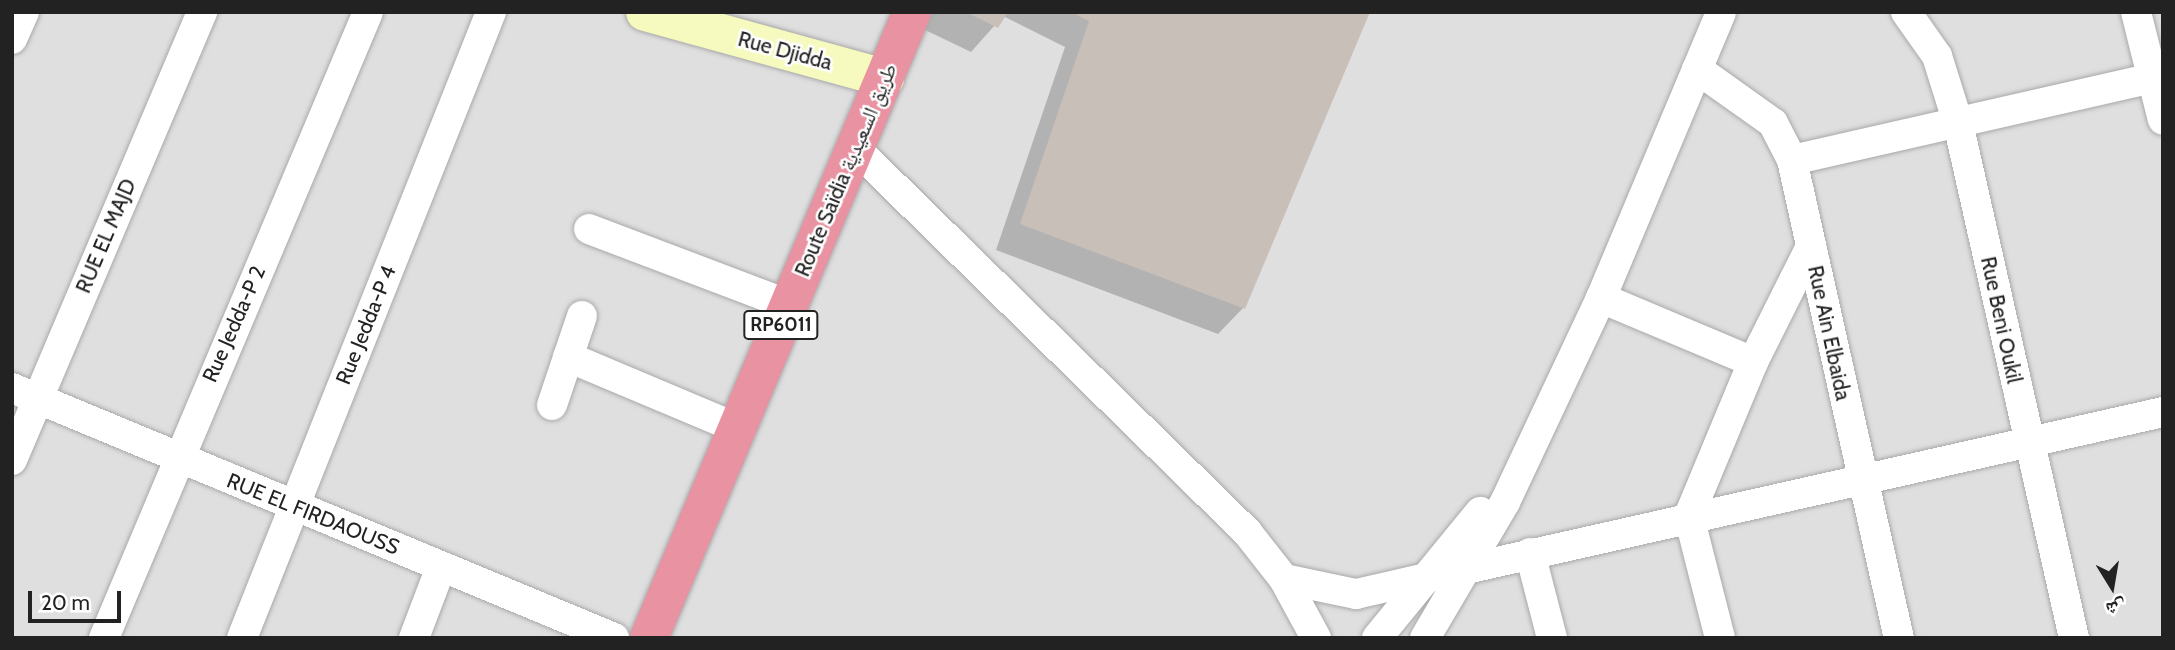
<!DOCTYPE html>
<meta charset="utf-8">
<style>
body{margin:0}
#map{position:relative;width:2175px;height:650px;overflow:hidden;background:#f2efe9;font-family:Cabin,"Noto Naskh Arabic",sans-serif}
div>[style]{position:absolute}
.residential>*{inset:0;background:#e0dfdf;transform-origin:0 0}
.shadow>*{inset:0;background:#0003}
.building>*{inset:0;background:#c7bfb8}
.roads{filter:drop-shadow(0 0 2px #a9a9a9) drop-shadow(0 0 2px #a9a9a9)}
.street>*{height:30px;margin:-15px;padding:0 15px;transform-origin:15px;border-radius:15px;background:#fff}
.secondary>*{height:38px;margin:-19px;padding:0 19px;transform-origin:19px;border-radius:19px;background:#f7fabf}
.highway>*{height:38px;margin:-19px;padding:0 19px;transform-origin:19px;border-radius:19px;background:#e892a2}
span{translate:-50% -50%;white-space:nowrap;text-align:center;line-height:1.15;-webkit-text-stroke:5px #fff;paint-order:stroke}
.shield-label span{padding:2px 5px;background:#fff;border:2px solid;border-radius:5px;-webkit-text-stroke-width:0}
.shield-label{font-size:19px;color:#222;font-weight:700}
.street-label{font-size:21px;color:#222}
.frame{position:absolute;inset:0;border:14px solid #222;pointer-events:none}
.north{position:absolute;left:2077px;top:552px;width:70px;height:70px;-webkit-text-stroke:5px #fff;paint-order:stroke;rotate:169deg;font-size:19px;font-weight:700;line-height:28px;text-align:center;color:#222}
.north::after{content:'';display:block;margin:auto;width:24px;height:32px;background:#222;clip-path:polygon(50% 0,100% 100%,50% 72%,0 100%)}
.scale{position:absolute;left:28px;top:591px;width:93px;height:32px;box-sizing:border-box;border:4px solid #222;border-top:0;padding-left:9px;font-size:21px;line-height:24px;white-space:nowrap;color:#222;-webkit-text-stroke:5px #fff;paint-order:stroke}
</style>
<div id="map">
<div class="residential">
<div style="left:12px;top:12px;width:2151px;height:626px"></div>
</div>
<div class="shadow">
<div style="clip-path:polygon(930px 12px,1368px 12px,1243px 308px,1218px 334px,996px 250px,1065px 47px,1003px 16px,971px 52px,923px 29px)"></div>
</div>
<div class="building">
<div style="clip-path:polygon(966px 12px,1008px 12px,998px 28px)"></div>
<div style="clip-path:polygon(1071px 12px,1370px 12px,1245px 309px,1020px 224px,1089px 21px)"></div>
</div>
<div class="roads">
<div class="street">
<div style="left:1906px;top:12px;width:54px;rotate:54.8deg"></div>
<div style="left:1937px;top:56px;width:70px;rotate:72.6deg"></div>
<div style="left:1958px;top:123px;width:528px;rotate:77.31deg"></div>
<div style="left:2136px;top:12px;width:111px;rotate:76deg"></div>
<div style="left:12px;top:39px;width:30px;rotate:-66deg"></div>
<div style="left:1697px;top:69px;width:93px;rotate:35.4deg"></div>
<div style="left:1773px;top:123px;width:42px;rotate:62.8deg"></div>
<div style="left:1792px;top:160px;width:490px;rotate:77.4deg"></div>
<div style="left:855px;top:148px;width:549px;rotate:44.41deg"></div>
<div style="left:1247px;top:532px;width:60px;rotate:51.8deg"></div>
<div style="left:1284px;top:579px;width:67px;rotate:61.5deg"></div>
<div style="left:1792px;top:160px;width:370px;rotate:-12.8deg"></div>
<div style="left:589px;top:229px;width:214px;rotate:20.8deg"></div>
<div style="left:1601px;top:298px;width:165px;rotate:22.8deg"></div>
<div style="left:568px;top:357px;width:183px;rotate:22.8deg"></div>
<div style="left:12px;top:388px;width:652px;rotate:22.55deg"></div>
<div style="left:552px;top:405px;width:94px;rotate:-71.4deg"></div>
<div style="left:12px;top:460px;width:487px;rotate:-67deg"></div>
<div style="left:1530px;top:553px;width:88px;rotate:75.5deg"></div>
<div style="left:1466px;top:569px;width:714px;rotate:-12.69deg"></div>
<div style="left:1284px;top:579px;width:74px;rotate:11.8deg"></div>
<div style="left:1356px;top:594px;width:76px;rotate:-12.9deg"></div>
<div style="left:104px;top:638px;width:679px;rotate:-67.13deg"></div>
<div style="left:242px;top:638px;width:674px;rotate:-68.31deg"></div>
<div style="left:414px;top:638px;width:76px;rotate:-69.2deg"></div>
<div style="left:1377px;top:638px;width:163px;rotate:-50.7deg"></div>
<div style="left:1425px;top:638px;width:158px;rotate:-59.5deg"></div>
<div style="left:1505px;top:502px;width:225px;rotate:-64.8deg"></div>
<div style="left:1601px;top:298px;width:310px;rotate:-67.2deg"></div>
<div style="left:1720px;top:638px;width:126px;rotate:-104.3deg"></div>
<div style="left:1689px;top:516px;width:167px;rotate:-67.4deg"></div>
<div style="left:1753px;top:362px;width:130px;rotate:-63.4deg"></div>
</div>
<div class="secondary">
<div style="left:645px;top:12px;width:249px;rotate:15.4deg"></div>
</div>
<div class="highway">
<div style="left:649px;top:638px;width:679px;rotate:-67.21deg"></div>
</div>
</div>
<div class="shield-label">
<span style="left:781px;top:325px">RP6011</span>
</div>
<div class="street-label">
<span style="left:785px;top:51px;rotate:15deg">Rue Djidda</span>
<span style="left:846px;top:170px;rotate:-67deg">Route Saïdia طريق السعيدية</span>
<span style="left:106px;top:236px;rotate:-67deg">RUE EL MAJD</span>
<span style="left:2001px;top:320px;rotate:78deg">Rue Beni Oukil</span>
<span style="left:234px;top:324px;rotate:-66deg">Rue Jedda-P 2</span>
<span style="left:366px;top:325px;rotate:-68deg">Rue Jedda-P 4</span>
<span style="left:1829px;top:333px;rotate:78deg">Rue Ain Elbaida</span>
<span style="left:313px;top:514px;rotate:22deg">RUE EL FIRDAOUSS</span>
</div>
<div class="frame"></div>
<div class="north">ش</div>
<div class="scale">20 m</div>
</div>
